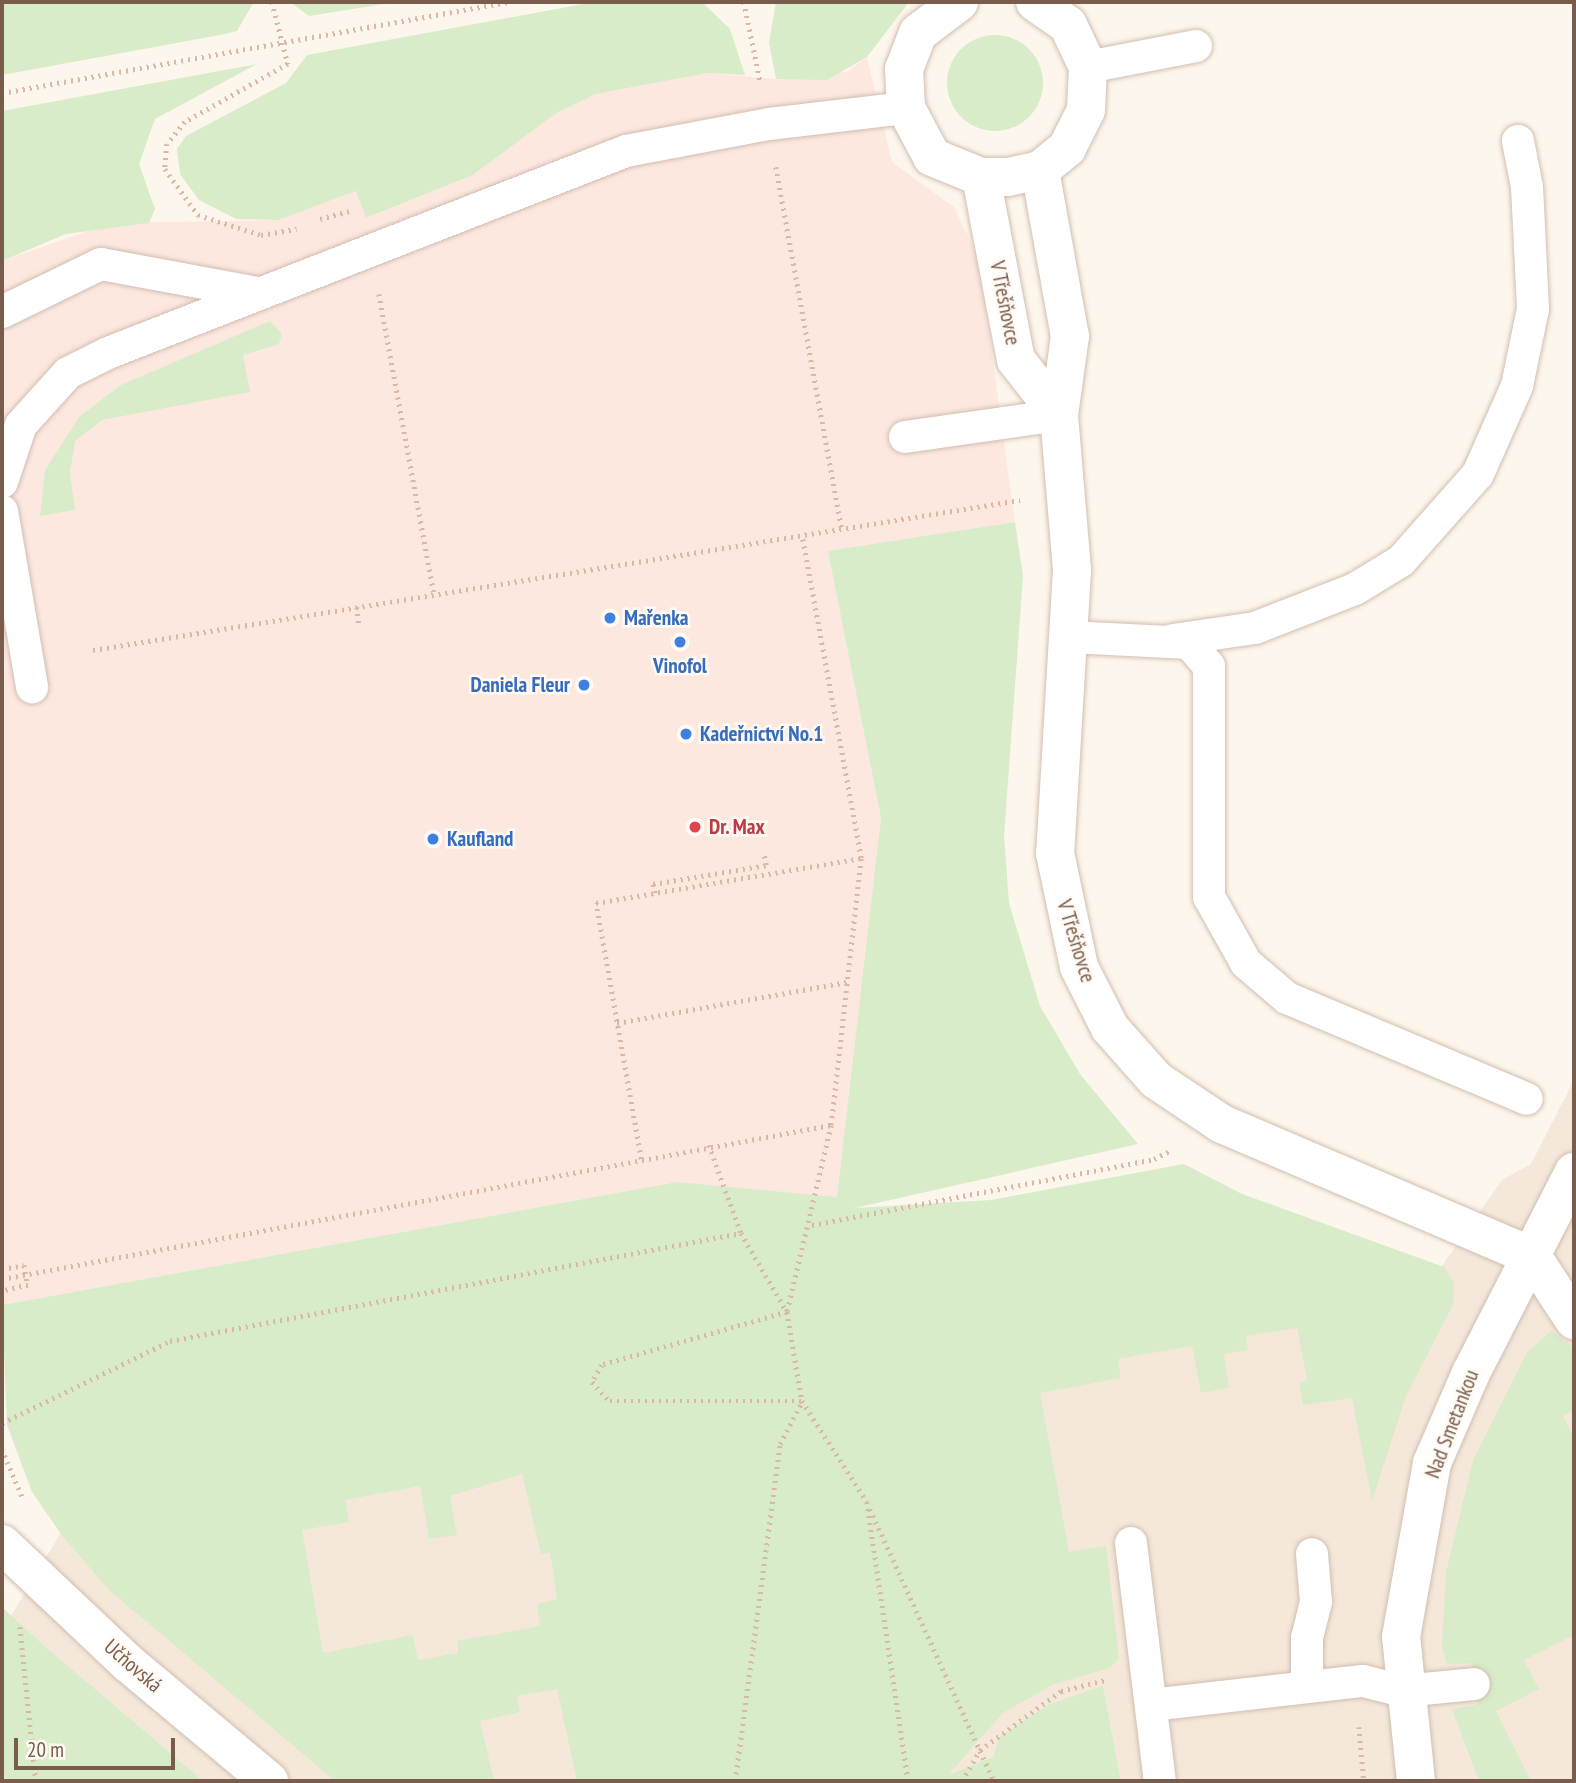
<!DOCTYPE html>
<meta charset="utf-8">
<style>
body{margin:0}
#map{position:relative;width:1576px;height:1783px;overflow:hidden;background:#fdf6ec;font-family:"PT Sans Narrow",sans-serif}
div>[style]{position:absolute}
.residential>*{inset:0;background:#f5e8da}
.commercial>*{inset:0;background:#fde8e0}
.green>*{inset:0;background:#d8ecc9}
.round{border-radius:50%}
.path>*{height:4.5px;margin-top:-2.25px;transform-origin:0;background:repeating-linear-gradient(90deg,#d9b8a5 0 2px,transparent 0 7px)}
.roads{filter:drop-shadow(0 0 2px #d1beb0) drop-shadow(0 0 2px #d1beb0)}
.service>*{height:32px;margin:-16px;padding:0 16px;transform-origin:16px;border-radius:16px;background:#fff}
.minor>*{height:38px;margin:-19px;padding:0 19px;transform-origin:19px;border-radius:19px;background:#fff}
.path-bridge>*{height:4.5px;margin-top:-2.25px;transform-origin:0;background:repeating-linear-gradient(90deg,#d9b8a5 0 2px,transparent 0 7px)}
.dots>*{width:19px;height:19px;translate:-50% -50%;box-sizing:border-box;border:4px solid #fffaf3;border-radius:50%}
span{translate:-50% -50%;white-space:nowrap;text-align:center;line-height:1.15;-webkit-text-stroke:5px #fffaf3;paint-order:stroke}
.street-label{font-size:21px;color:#7a5c4d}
.shop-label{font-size:21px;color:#366cbe;font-weight:700}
.left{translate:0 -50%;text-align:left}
.right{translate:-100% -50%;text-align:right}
.health-label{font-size:21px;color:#be3a42;font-weight:700}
.frame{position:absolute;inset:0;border:4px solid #7a5c4d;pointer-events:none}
.scale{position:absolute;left:14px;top:1738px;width:161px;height:32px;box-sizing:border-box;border:4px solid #7a5c4d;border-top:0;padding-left:9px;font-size:21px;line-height:24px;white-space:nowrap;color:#7a5c4d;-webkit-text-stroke:5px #fffaf3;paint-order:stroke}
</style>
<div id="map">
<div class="residential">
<div style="clip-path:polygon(1574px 1080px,1574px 1781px,1121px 1781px,1103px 1686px,999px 1737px,993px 1757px,944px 1781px,25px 1781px,2px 1631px,109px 1452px,1420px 1297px,1502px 1180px,1531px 1164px)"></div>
</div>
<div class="commercial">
<div style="clip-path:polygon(867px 57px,892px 162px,954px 207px,979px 259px,1015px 522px,829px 552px,881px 818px,849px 1209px,677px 1182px,2px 1305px,2px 261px,110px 223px,278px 220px,356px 191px,367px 218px,473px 175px,555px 114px,596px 94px,708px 73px,776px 79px,847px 72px)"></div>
</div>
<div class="green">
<div style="clip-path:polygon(2px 2px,252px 2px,252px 5px,237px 31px,220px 35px,2px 75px)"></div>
<div style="clip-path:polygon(290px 2px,396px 2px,309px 16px)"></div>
<div style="clip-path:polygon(594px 2px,702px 2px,730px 29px,745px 75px,708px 73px,596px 94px,555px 114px,473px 175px,366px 218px,356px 191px,278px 220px,236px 219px,199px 200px,180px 174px,177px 149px,186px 136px,286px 83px,307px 55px)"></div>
<div style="clip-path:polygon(776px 2px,909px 2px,867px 57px,827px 80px,776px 79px,769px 43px)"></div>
<div class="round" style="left:947px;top:35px;width:96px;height:96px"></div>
<div style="clip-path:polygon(257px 64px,155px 119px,139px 164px,155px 209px,149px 223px,66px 234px,2px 261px,2px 111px)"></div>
<div style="clip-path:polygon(270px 321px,282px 334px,279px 344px,243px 355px,250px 392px,102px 420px,75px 441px,70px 473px,75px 510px,40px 516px,45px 470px,80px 416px,121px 385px)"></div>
<div style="clip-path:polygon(evenodd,1015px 522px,1023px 576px,1004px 836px,1009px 903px,1040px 1006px,1080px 1074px,1138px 1144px,855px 1208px,991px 1200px,1184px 1164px,1242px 1194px,1444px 1267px,1454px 1283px,1453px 1305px,1406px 1396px,1372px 1501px,1352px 1398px,1303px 1405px,1299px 1383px,1307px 1380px,1297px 1328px,1246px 1336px,1248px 1350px,1224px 1354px,1229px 1388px,1201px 1393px,1192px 1346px,1118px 1359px,1121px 1378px,1040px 1393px,1069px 1552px,1106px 1546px,1119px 1658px,1110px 1668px,1054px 1684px,1003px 1713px,948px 1775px,993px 1757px,999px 1737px,1050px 1704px,1103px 1686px,1121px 1781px,577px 1781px,557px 1689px,517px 1696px,520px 1712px,480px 1721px,494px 1781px,335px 1781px,109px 1590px,61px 1534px,32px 1492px,7px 1425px,2px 1305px,677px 1182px,837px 1197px,881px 818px,828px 551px,1015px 522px,522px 1474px,541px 1554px,550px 1552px,557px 1599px,537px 1604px,540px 1626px,457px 1641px,458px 1653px,418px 1660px,413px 1635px,323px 1653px,302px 1530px,349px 1522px,345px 1500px,420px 1486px,429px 1539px,457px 1535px,450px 1496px,522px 1474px)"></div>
<div style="clip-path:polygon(1551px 1331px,1574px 1348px,1574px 1410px,1563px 1416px,1574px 1438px,1574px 1635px,1524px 1660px,1539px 1689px,1496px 1711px,1531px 1781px,1479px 1781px,1452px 1709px,1477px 1705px,1471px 1663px,1447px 1664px,1442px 1648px,1446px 1572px,1473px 1460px,1527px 1352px)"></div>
<div style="clip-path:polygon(2px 1607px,42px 1644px,203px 1781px,2px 1781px)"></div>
</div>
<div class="path">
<div style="left:272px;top:2px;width:64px;rotate:75.5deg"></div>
<div style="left:288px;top:64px;width:118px;rotate:150.6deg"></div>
<div style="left:185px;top:122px;width:28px;rotate:129deg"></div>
<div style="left:167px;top:144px;width:25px;rotate:95deg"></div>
<div style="left:165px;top:169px;width:57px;rotate:54.3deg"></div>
<div style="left:198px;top:215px;width:66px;rotate:17.6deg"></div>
<div style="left:261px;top:235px;width:36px;rotate:-10deg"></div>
<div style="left:744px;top:2px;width:80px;rotate:78.4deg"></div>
<div style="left:2px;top:93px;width:514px;rotate:-10.2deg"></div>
<div style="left:776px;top:167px;width:370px;rotate:79.7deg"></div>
<div style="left:320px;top:219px;width:30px;rotate:-15deg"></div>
<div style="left:379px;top:294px;width:305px;rotate:79.6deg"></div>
<div style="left:357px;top:607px;width:19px;rotate:84deg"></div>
<div style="left:93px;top:650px;width:939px;rotate:-9.19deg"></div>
<div style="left:655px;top:893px;width:9px;rotate:-103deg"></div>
<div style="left:653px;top:884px;width:115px;rotate:-9.5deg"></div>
<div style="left:766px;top:865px;width:10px;rotate:-101deg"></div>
<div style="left:617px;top:1023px;width:234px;rotate:-10.1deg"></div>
<div style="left:709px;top:1145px;width:94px;rotate:70deg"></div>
<div style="left:741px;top:1233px;width:91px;rotate:59.8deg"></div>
<div style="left:787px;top:1312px;width:90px;rotate:80.4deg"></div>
<div style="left:802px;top:1401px;width:120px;rotate:57.2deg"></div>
<div style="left:867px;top:1502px;width:282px;rotate:81.6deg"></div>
<div style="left:641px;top:1159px;width:260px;rotate:-100deg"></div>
<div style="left:596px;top:903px;width:269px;rotate:-9.6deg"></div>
<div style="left:812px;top:1225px;width:348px;rotate:-10.9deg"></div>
<div style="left:1154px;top:1159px;width:21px;rotate:-28deg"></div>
<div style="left:2px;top:1279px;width:843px;rotate:-10.52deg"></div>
<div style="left:831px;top:1125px;width:269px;rotate:-83.6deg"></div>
<div style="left:861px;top:858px;width:326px;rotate:-100.4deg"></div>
<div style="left:787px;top:1311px;width:191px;rotate:-76.7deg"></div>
<div style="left:787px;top:1312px;width:192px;rotate:164deg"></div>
<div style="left:602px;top:1365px;width:20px;rotate:120deg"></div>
<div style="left:592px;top:1382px;width:26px;rotate:47deg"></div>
<div style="left:610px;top:1401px;width:192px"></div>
<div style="left:2px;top:1423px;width:187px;rotate:-26deg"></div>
<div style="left:170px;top:1341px;width:581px;rotate:-10.71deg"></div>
<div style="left:2px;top:1449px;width:54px;rotate:67.2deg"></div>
<div style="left:870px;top:1509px;width:299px;rotate:65.5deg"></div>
<div style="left:20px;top:1627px;width:155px;rotate:84.1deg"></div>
<div style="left:1359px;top:1727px;width:54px;rotate:84.7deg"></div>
<div style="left:735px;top:1781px;width:340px;rotate:-82.4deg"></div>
<div style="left:780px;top:1444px;width:47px;rotate:-62.4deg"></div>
<div style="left:962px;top:1781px;width:36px;rotate:-60deg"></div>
<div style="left:980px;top:1750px;width:100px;rotate:-36.1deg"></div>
<div style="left:1061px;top:1691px;width:45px;rotate:-14deg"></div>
</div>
<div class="roads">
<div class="service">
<div style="left:1088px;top:67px;width:110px;rotate:-11deg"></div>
<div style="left:2px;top:312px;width:110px;rotate:-25.9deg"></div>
<div style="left:101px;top:264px;width:159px;rotate:10.5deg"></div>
<div style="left:905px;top:437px;width:156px;rotate:-8.1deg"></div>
<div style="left:2px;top:482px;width:60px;rotate:-71.6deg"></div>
<div style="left:21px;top:425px;width:70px;rotate:-47.9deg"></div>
<div style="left:68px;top:373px;width:45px;rotate:-26.6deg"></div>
<div style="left:108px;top:353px;width:556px;rotate:-21.3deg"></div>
<div style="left:626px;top:151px;width:146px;rotate:-10.7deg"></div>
<div style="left:769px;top:124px;width:138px;rotate:-6.7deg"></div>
<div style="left:2px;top:511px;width:179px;rotate:80.3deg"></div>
<div style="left:1069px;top:637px;width:120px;rotate:2.9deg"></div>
<div style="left:1189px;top:643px;width:30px;rotate:49deg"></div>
<div style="left:1209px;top:666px;width:231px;rotate:90deg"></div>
<div style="left:1209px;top:897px;width:76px;rotate:60.7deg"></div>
<div style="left:1246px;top:963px;width:54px;rotate:40.5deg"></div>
<div style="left:1287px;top:998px;width:260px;rotate:22.8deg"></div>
<div style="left:1173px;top:640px;width:83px;rotate:-8.3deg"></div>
<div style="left:1255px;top:628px;width:107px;rotate:-21.3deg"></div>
<div style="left:1355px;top:589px;width:54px;rotate:-31.3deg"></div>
<div style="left:1401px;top:561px;width:116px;rotate:-48.5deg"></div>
<div style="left:1478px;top:474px;width:96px;rotate:-66.1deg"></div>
<div style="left:1517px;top:386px;width:79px;rotate:-78.3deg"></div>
<div style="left:1533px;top:309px;width:122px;rotate:-92.8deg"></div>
<div style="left:1527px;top:187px;width:47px;rotate:-101.1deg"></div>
<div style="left:1131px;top:1543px;width:240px;rotate:83.1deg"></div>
<div style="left:1307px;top:1685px;width:47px;rotate:-90deg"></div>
<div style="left:1307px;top:1638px;width:37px;rotate:-76deg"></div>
<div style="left:1316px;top:1602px;width:48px;rotate:-94.8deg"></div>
<div style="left:1151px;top:1705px;width:213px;rotate:-6.5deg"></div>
<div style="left:1363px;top:1681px;width:41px;rotate:14deg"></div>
<div style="left:1403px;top:1691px;width:71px;rotate:-5.6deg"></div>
</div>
<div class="minor">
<div style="left:959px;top:2px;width:51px;rotate:142.9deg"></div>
<div style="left:918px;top:33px;width:39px;rotate:111deg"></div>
<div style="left:904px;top:69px;width:39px;rotate:87deg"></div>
<div style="left:906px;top:108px;width:55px;rotate:62deg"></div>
<div style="left:932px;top:157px;width:53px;rotate:22.2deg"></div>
<div style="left:981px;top:177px;width:27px"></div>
<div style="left:1008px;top:177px;width:33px;rotate:-12deg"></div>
<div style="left:1040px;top:170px;width:35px;rotate:-39deg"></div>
<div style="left:1067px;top:148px;width:42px;rotate:-63.4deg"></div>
<div style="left:1086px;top:110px;width:43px;rotate:-87.3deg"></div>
<div style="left:1088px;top:67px;width:47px;rotate:-115.5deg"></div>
<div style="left:1068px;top:25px;width:40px;rotate:-145.1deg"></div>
<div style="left:1040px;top:170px;width:169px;rotate:79.8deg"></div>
<div style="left:1070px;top:336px;width:80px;rotate:97.9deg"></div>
<div style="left:1059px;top:415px;width:156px;rotate:85.2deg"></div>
<div style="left:1072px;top:570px;width:284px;rotate:93.4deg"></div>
<div style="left:1055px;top:853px;width:116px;rotate:78.1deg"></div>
<div style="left:1079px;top:967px;width:68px;rotate:63.1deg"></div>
<div style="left:1110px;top:1028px;width:69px;rotate:48.5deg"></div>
<div style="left:1156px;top:1080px;width:79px;rotate:33.7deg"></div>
<div style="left:1222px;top:1124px;width:337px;rotate:23.1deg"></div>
<div style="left:1532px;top:1256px;width:77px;rotate:56.7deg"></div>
<div style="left:981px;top:177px;width:186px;rotate:79.2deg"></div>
<div style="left:1016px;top:360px;width:70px;rotate:52deg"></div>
<div style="left:2px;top:1544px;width:173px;rotate:43.4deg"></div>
<div style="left:128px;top:1663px;width:184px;rotate:39.9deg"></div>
<div style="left:1416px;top:1781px;width:145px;rotate:-95.9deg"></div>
<div style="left:1401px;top:1637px;width:177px;rotate:-79.9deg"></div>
<div style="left:1432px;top:1463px;width:98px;rotate:-66.6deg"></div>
<div style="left:1471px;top:1373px;width:226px;rotate:-62.9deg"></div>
</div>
</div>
<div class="path-bridge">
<div style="left:2px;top:1269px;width:22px;rotate:-10deg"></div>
<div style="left:24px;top:1265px;width:20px;rotate:79deg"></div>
<div style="left:28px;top:1285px;width:27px;rotate:167deg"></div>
</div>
<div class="dots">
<div style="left:610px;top:618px;background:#3f7fe0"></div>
<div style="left:680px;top:642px;background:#3f7fe0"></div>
<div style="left:584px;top:685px;background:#3f7fe0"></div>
<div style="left:686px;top:734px;background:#3f7fe0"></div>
<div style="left:695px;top:827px;background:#e0444e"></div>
<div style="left:433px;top:839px;background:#3f7fe0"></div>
</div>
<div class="street-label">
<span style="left:1005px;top:303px;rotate:79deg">V Třešňovce</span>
<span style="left:1076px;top:941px;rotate:73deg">V Třešňovce</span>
<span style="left:1452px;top:1424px;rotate:-69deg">Nad Smetankou</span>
<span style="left:133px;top:1666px;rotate:41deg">Učňovská</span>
</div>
<div class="shop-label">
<span class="left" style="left:624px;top:618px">Mařenka</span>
<span style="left:680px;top:666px">Vinofol</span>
<span class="right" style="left:570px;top:685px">Daniela Fleur</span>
<span class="left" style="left:700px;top:734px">Kadeřnictví No.1</span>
<span class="left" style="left:447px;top:839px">Kaufland</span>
</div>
<div class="health-label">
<span class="left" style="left:709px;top:827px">Dr. Max</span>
</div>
<div class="frame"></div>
<div class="scale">20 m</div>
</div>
